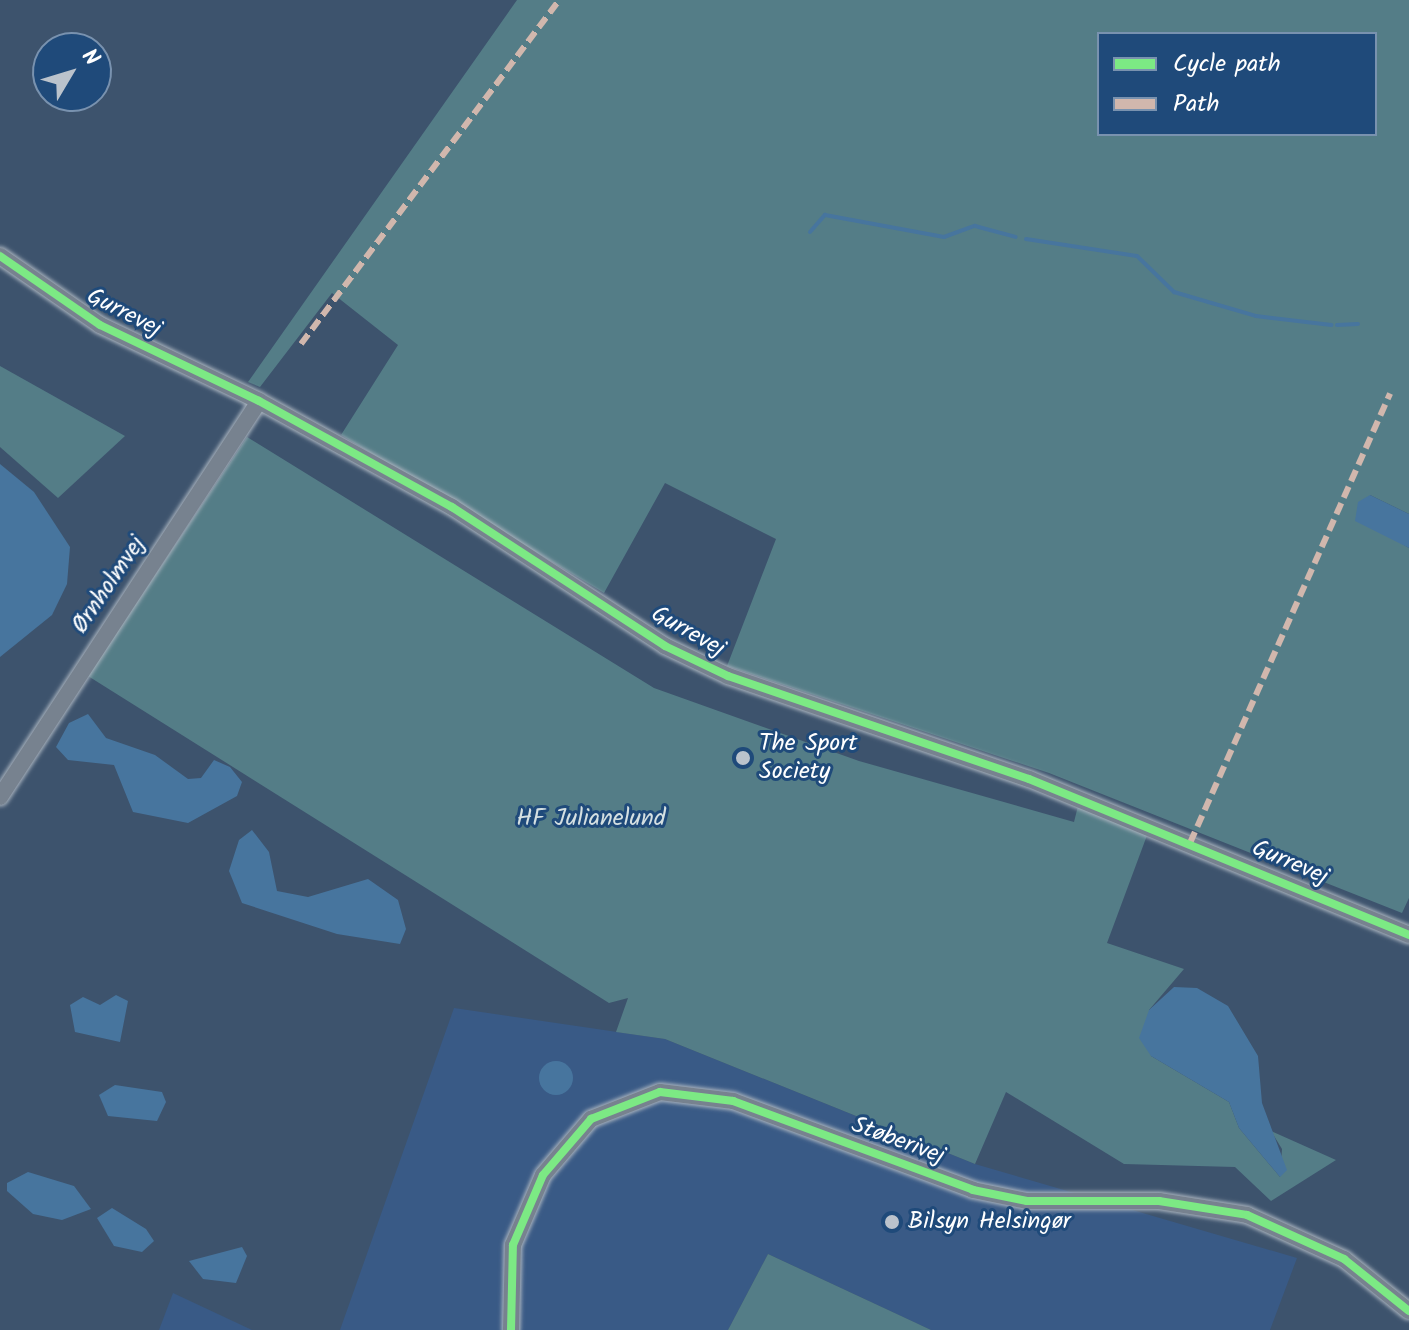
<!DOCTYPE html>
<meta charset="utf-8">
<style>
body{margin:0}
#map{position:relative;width:1409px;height:1330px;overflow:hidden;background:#3d536d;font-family:Kalam,sans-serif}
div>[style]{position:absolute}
.built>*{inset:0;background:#395a86}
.green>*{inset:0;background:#547d87}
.water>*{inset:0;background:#47759e}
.round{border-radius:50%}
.stream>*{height:4px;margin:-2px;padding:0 2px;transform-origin:2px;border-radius:2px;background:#47759e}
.roads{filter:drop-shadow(0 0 2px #a8b2bd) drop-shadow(0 0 2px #a8b2bd)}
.minor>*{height:16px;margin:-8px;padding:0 8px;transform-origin:8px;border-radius:8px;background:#77828f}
.quiet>*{height:6px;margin-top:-3px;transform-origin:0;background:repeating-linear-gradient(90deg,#d1b7ad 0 12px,transparent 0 18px)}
.cycleway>*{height:8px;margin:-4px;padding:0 4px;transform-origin:4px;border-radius:4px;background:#7ce984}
.dots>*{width:22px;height:22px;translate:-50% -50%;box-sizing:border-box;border:4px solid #1f4a7a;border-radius:50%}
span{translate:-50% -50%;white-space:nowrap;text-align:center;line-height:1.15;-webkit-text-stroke:6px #1f4a7a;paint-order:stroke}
.street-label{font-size:24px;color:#fff}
.poi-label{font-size:24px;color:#fff}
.left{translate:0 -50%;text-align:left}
.park-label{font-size:24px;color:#d5e0e2}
.legend{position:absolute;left:1097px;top:32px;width:280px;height:104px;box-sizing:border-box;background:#1f4a7a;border:2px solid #7992af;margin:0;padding:10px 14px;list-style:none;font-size:24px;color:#fff}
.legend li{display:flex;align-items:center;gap:16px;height:40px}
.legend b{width:40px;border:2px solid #7992af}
.north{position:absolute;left:32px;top:32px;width:80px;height:80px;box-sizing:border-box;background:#1f4a7a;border:2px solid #7992af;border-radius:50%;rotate:52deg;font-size:22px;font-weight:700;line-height:32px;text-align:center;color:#fff}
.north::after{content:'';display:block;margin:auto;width:28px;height:36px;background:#bbc3cc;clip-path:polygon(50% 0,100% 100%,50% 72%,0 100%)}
</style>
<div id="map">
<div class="built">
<div style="clip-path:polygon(454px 1008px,665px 1039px,975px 1164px,1297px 1258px,1270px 1330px,931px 1330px,768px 1254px,728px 1330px,340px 1330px)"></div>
<div style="clip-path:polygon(173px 1293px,252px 1330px,159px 1330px)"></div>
</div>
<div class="green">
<div style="clip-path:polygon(evenodd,517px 0,1409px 0,1409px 514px,1370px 495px,1364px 521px,1409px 548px,1409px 898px,1402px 913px,1049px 773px,727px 666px,776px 539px,665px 483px,604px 593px,341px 435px,398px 345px,332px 293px,260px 387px,248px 382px,517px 0,1099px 34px,1375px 34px,1375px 134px,1099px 134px,1099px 34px)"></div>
<div style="clip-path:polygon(0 366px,125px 436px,58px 498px,0 447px)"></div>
<div style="clip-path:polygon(247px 437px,654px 688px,859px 761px,1074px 822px,1079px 802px,1149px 830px,1107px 943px,1184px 969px,1149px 1010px,1151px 1056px,1229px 1102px,1239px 1128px,1280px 1177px,1282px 1149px,1271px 1131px,1336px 1160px,1271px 1201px,1235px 1167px,1124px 1164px,1006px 1092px,975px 1164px,665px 1039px,616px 1032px,628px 998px,609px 1003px,88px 676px)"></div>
<div style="clip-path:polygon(768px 1254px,914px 1322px,931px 1330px,728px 1330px)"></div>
</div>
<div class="water">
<div style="clip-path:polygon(0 464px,34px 492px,70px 547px,67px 584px,52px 615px,0 657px)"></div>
<div style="clip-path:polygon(1370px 495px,1409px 514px,1409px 548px,1355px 521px,1358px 502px)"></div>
<div style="clip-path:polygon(88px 714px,106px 738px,155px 755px,188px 779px,201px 778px,214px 760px,230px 767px,242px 782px,237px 796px,188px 823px,133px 812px,114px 765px,68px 760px,56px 747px,69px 723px)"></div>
<div style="clip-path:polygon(252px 830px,269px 852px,277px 891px,308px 897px,368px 879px,398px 900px,406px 929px,400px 944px,337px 934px,242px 903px,229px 871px,239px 840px)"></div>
<div style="clip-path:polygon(1174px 987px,1197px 988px,1228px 1006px,1258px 1056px,1262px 1103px,1287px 1170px,1280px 1177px,1239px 1128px,1229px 1102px,1151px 1056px,1139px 1038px,1149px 1010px)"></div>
<div style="clip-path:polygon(116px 995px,128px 1001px,120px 1042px,75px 1032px,70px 1005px,83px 997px,100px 1005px)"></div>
<div class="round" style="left:539px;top:1061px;width:34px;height:34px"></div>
<div style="clip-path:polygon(115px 1085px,162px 1092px,166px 1102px,157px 1121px,108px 1116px,99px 1095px)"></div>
<div style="clip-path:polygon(28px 1172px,74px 1186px,91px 1209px,62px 1220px,33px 1214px,7px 1191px,7px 1183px)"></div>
<div style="clip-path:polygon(112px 1208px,146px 1229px,154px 1241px,142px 1252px,114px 1246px,97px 1218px)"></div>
<div style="clip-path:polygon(242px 1247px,247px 1256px,236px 1283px,203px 1279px,189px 1261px)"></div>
</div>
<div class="stream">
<div style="left:810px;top:232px;width:23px;rotate:-49deg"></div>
<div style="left:825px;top:215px;width:121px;rotate:10.5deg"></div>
<div style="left:944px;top:237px;width:33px;rotate:-20deg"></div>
<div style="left:975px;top:226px;width:42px;rotate:15deg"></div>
<div style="left:1026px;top:239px;width:112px;rotate:8.7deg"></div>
<div style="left:1137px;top:256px;width:52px;rotate:44.2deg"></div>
<div style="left:1174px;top:292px;width:85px;rotate:16.3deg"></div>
<div style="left:1256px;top:316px;width:76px;rotate:6.8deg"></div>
<div style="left:1337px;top:325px;width:21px;rotate:-3deg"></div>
</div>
<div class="roads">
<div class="minor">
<div style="left:0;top:256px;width:121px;rotate:34.6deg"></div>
<div style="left:100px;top:325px;width:176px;rotate:25.5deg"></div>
<div style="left:259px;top:401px;width:220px;rotate:28.8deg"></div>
<div style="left:452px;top:507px;width:254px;rotate:33.1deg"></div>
<div style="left:665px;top:646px;width:70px;rotate:25.5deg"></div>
<div style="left:728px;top:676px;width:318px;rotate:18.9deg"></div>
<div style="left:1029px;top:779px;width:411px;rotate:22.3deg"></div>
<div style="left:0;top:797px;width:473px;rotate:-56.8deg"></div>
<div style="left:511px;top:1330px;width:85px;rotate:-88.7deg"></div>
<div style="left:513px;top:1245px;width:76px;rotate:-66.8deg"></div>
<div style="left:543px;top:1175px;width:74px;rotate:-49.4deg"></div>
<div style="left:591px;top:1119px;width:74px;rotate:-21.4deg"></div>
<div style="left:660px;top:1092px;width:74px;rotate:7deg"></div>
<div style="left:733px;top:1101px;width:256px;rotate:20.3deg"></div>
<div style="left:973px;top:1190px;width:55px;rotate:11.5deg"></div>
<div style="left:1027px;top:1201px;width:132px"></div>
<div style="left:1159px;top:1201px;width:89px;rotate:9deg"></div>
<div style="left:1247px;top:1215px;width:107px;rotate:24.4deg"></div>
<div style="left:1344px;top:1259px;width:83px;rotate:38.7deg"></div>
</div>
</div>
<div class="quiet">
<div style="left:301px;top:344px;width:430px;rotate:-53.1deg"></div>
<div style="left:1190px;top:843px;width:492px;rotate:-66deg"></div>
</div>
<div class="cycleway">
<div style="left:0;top:256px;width:121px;rotate:34.6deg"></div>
<div style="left:100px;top:325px;width:176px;rotate:25.5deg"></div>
<div style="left:259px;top:401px;width:220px;rotate:28.8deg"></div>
<div style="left:452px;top:507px;width:254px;rotate:33.1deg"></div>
<div style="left:665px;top:646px;width:70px;rotate:25.5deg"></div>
<div style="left:728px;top:676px;width:318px;rotate:18.9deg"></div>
<div style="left:1029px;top:779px;width:411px;rotate:22.3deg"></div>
<div style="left:511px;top:1330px;width:85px;rotate:-88.7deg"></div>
<div style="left:513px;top:1245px;width:76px;rotate:-66.8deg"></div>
<div style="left:543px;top:1175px;width:74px;rotate:-49.4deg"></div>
<div style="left:591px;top:1119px;width:74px;rotate:-21.4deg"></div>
<div style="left:660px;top:1092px;width:74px;rotate:7deg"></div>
<div style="left:733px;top:1101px;width:256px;rotate:20.3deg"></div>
<div style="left:973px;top:1190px;width:55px;rotate:11.5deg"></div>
<div style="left:1027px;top:1201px;width:132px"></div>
<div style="left:1159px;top:1201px;width:89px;rotate:9deg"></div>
<div style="left:1247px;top:1215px;width:107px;rotate:24.4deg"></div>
<div style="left:1344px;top:1259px;width:83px;rotate:38.7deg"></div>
</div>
<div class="dots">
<div style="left:743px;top:758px;background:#bbc3cc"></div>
<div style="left:892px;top:1222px;background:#bbc3cc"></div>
</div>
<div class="street-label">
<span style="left:124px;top:313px;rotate:27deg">Gurrevej</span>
<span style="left:109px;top:585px;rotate:-56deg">Ørnholmvej</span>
<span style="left:688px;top:632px;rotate:29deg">Gurrevej</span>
<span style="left:1290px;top:863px;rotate:23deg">Gurrevej</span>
<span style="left:898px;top:1141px;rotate:20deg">Støberivej</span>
</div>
<div class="poi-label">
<span class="left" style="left:759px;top:758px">The Sport<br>Society</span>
<span class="left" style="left:908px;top:1222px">Bilsyn Helsingør</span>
</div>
<div class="park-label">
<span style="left:591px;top:819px">HF Julianelund</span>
</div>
<ul class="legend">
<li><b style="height:10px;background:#7ce984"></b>Cycle path</li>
<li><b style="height:10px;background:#d1b7ad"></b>Path</li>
</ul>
<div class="north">N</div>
</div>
